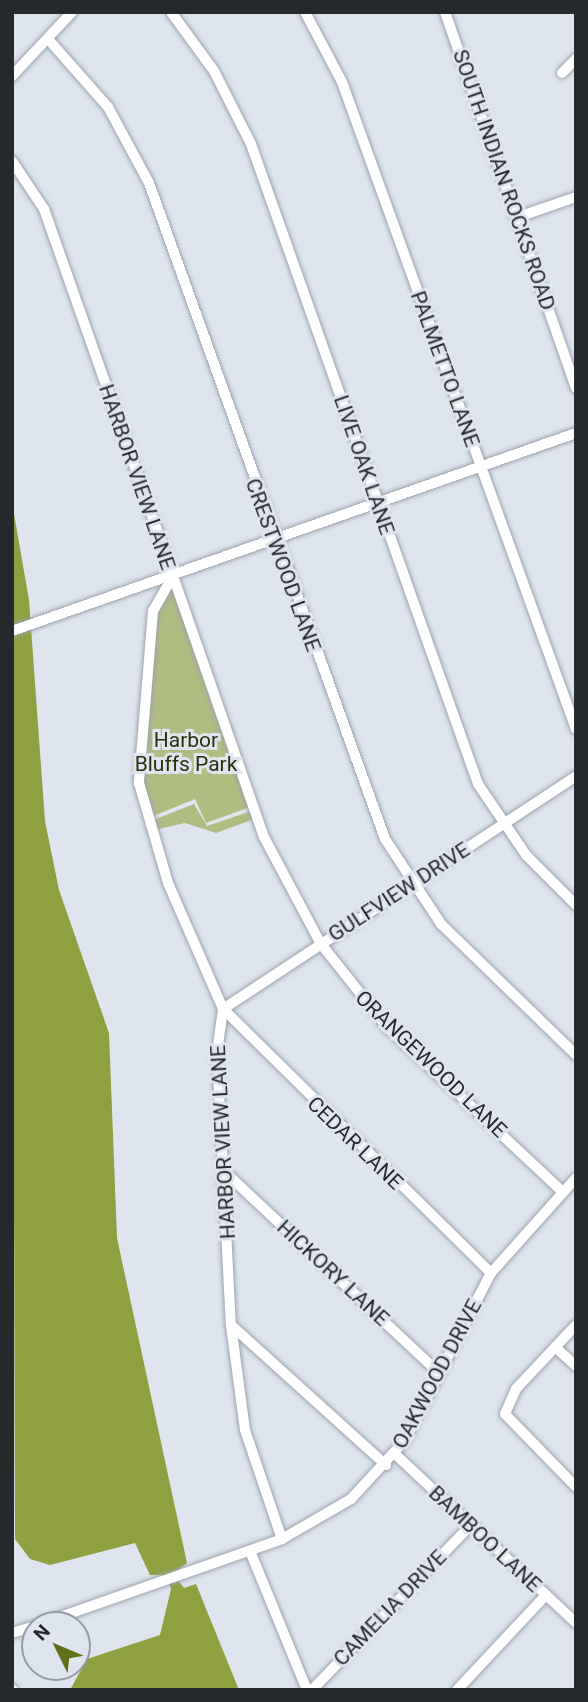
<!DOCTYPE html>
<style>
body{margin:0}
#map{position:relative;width:588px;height:1702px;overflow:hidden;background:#dee5ef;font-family:Roboto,sans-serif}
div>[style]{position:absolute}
.green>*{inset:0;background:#b0bd81}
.water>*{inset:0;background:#8ea03f}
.roads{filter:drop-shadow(0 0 2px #9da3ac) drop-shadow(0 0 2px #9da3ac)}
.minor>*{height:10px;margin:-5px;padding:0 5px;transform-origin:5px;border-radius:5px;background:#fff}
span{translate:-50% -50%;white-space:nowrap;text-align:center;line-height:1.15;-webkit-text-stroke:6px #dee5ef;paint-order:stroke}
.street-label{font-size:21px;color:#26292c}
.park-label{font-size:21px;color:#2a3108}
.frame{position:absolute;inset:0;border:14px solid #26292c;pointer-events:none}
.north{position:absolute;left:21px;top:1611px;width:70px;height:70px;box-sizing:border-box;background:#dee5ef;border:2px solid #949aa1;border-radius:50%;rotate:313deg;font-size:19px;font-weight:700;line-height:28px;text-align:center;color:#26292c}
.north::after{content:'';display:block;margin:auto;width:24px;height:32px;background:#63701b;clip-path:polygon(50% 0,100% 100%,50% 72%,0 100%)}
</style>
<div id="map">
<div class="green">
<div style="clip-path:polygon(173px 576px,253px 806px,206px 823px,195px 799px,146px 819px,139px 783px,153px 611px)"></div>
<div style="clip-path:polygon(194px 804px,207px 826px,251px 811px,254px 819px,216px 833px,185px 823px,154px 830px,151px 821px)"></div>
</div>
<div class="water">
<div style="clip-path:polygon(12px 502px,29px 600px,45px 821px,59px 890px,109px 1033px,117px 1238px,187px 1563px,173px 1574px,184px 1588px,196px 1584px,239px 1690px,70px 1690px,87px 1659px,160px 1635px,171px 1589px,166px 1575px,150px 1575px,135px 1543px,50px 1565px,30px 1559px,15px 1539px)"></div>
</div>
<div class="roads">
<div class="minor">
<div style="left:171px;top:12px;width:73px;rotate:53.9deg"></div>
<div style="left:214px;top:71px;width:82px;rotate:63.1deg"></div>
<div style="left:251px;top:144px;width:679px;rotate:70.47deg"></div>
<div style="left:478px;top:784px;width:86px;rotate:55.9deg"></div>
<div style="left:526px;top:855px;width:71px;rotate:45deg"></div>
<div style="left:305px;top:12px;width:79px;rotate:62.1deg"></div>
<div style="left:342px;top:82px;width:688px;rotate:70.12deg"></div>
<div style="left:445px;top:12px;width:398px;rotate:70.8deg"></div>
<div style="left:48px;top:39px;width:91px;rotate:48.6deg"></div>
<div style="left:108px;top:107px;width:86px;rotate:61.7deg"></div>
<div style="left:149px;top:183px;width:697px;rotate:70.21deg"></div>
<div style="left:385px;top:839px;width:102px;rotate:56.6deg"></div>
<div style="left:441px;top:924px;width:188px;rotate:44.1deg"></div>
<div style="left:562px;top:73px;width:20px;rotate:-45deg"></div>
<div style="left:12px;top:76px;width:88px;rotate:-46.8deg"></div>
<div style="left:12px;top:161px;width:58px;rotate:56.3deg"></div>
<div style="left:44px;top:209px;width:389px;rotate:70.6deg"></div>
<div style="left:173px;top:576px;width:40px;rotate:119.7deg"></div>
<div style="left:153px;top:611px;width:173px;rotate:94.7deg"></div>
<div style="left:139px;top:783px;width:104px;rotate:73.8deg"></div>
<div style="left:168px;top:883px;width:137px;rotate:66.4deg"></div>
<div style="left:223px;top:1009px;width:43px;rotate:97.9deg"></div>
<div style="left:217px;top:1052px;width:273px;rotate:87.1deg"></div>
<div style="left:231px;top:1325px;width:106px;rotate:82.4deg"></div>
<div style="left:245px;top:1430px;width:115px;rotate:71.3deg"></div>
<div style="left:518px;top:217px;width:61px;rotate:-19deg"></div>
<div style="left:173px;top:576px;width:276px;rotate:70.8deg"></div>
<div style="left:264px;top:837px;width:121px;rotate:62deg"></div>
<div style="left:321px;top:944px;width:106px;rotate:51.5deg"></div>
<div style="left:387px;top:1027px;width:241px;rotate:43.2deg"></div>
<div style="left:12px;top:631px;width:598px;rotate:-19.34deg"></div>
<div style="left:226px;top:1173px;width:292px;rotate:43.2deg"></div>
<div style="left:491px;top:1273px;width:376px;rotate:-135.4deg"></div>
<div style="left:223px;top:1009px;width:423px;rotate:-33.4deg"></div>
<div style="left:231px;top:1325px;width:209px;rotate:42.1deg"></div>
<div style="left:576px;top:1325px;width:88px;rotate:133.2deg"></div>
<div style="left:516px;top:1389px;width:27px;rotate:114deg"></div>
<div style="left:505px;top:1414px;width:102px;rotate:45.8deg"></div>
<div style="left:555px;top:1347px;width:28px;rotate:42deg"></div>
<div style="left:395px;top:1454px;width:248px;rotate:43deg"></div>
<div style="left:250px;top:1551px;width:150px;rotate:67.7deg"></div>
<div style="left:37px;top:1625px;width:260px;rotate:-19.3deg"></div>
<div style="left:282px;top:1539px;width:80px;rotate:-30.1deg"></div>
<div style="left:351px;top:1499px;width:80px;rotate:-47.5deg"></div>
<div style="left:405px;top:1440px;width:188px;rotate:-62.8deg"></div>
<div style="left:491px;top:1273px;width:127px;rotate:-48.2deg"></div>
<div style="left:12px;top:1633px;width:24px;rotate:-17deg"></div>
<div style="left:12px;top:1689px;width:1px;rotate:45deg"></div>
<div style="left:312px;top:1690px;width:226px;rotate:-46.1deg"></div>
<div style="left:457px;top:1690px;width:130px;rotate:-46.9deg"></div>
</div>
</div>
<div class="street-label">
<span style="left:504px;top:180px;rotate:71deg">SOUTH INDIAN ROCKS ROAD</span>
<span style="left:445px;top:369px;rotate:70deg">PALMETTO LANE</span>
<span style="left:364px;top:465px;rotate:71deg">LIVE OAK LANE</span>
<span style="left:137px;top:477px;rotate:71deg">HARBOR VIEW LANE</span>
<span style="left:283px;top:565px;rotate:70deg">CRESTWOOD LANE</span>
<span style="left:399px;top:892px;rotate:-33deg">GULFVIEW DRIVE</span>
<span style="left:431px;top:1064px;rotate:44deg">ORANGEWOOD LANE</span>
<span style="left:223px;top:1142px;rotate:-93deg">HARBOR VIEW LANE</span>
<span style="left:355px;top:1143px;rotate:44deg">CEDAR LANE</span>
<span style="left:333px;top:1273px;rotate:43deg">HICKORY LANE</span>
<span style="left:437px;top:1374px;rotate:-62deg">OAKWOOD DRIVE</span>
<span style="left:485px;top:1539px;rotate:43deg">BAMBOO LANE</span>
<span style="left:390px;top:1608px;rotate:-46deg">CAMELIA DRIVE</span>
</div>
<div class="park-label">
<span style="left:186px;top:752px">Harbor<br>Bluffs Park</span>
</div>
<div class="frame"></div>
<div class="north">N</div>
</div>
